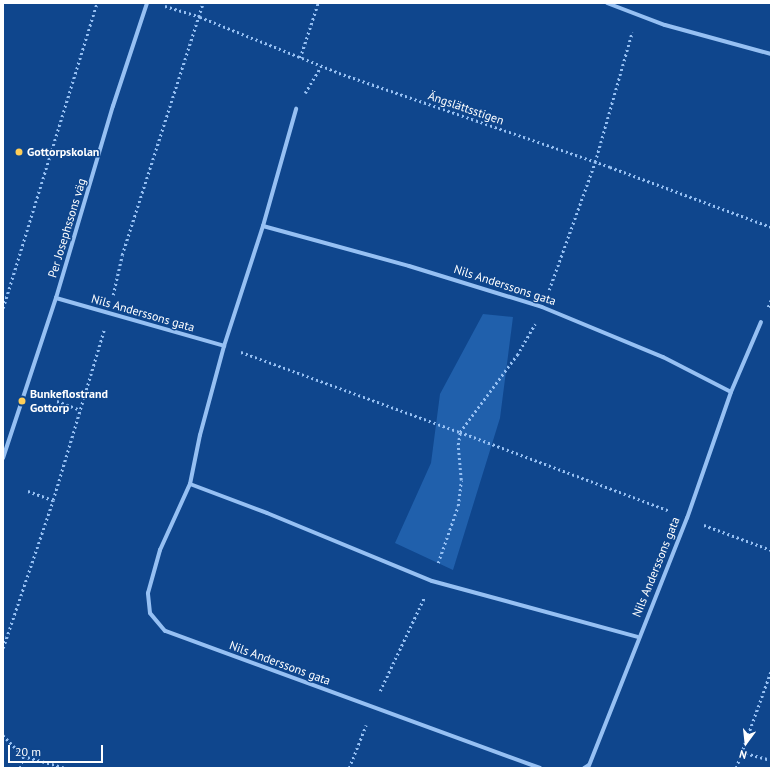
<!DOCTYPE html>
<meta charset="utf-8">
<style>
body{margin:0}
#map{position:relative;width:774px;height:771px;overflow:hidden;background:#0f468d;font-family:"PT Sans",sans-serif}
div>[style]{position:absolute}
.green>*{inset:0;background:#2060ac}
.path>*{height:2.5px;margin-top:-1.25px;transform-origin:0;background:repeating-linear-gradient(90deg,#96c0f3 0 2px,transparent 0 5px)}
.minor>*{height:4px;margin:-2px;padding:0 2px;transform-origin:2px;border-radius:2px;background:#96c0f3}
.dots>*{width:11px;height:11px;translate:-50% -50%;box-sizing:border-box;border:2px solid #0f468d;border-radius:50%}
span{translate:-50% -50%;white-space:nowrap;text-align:center;line-height:1.15;-webkit-text-stroke:3px #0f468d;paint-order:stroke}
.street-label{font-size:12px;color:#fff}
.poi-label{font-size:12px;color:#fff;font-weight:700}
.left{translate:0 -50%;text-align:left}
.frame{position:absolute;inset:0;border:4px solid #fff;pointer-events:none}
.north{position:absolute;left:726px;top:723px;width:40px;height:40px;-webkit-text-stroke:3px #0f468d;paint-order:stroke;rotate:195deg;font-size:11px;font-weight:700;line-height:16px;text-align:center;color:#fff}
.north::after{content:'';display:block;margin:auto;width:14px;height:18px;background:#fff;clip-path:polygon(50% 0,100% 100%,50% 72%,0 100%)}
.scale{position:absolute;left:8px;top:745px;width:95px;height:18px;box-sizing:border-box;border:2px solid #fff;border-top:0;padding-left:5px;font-size:12px;line-height:14px;white-space:nowrap;color:#fff;-webkit-text-stroke:3px #0f468d;paint-order:stroke}
</style>
<div id="map">
<div class="green">
<div style="clip-path:polygon(483px 314px,513px 317px,500px 418px,453px 570px,395px 543px,431px 463px,440px 394px)"></div>
</div>
<div class="path">
<div style="left:165px;top:6px;width:37px;rotate:17deg"></div>
<div style="left:200px;top:17px;width:150px;rotate:21.9deg"></div>
<div style="left:339px;top:73px;width:287px;rotate:19.1deg"></div>
<div style="left:610px;top:167px;width:172px;rotate:20.4deg"></div>
<div style="left:300px;top:58px;width:58px;rotate:-71.9deg"></div>
<div style="left:305px;top:93px;width:31px;rotate:-59deg"></div>
<div style="left:549px;top:290px;width:136px;rotate:-70.2deg"></div>
<div style="left:595px;top:162px;width:135px;rotate:-74.1deg"></div>
<div style="left:113px;top:295px;width:41px;rotate:-77.3deg"></div>
<div style="left:122px;top:255px;width:265px;rotate:-72.2deg"></div>
<div style="left:768px;top:307px;width:8px;rotate:-67deg"></div>
<div style="left:3px;top:308px;width:319px;rotate:-72.9deg"></div>
<div style="left:241px;top:352px;width:233px;rotate:20.1deg"></div>
<div style="left:460px;top:432px;width:224px;rotate:20.6deg"></div>
<div style="left:57px;top:401px;width:25px;rotate:21deg"></div>
<div style="left:28px;top:491px;width:27px;rotate:20deg"></div>
<div style="left:704px;top:525px;width:72px;rotate:20.5deg"></div>
<div style="left:438px;top:563px;width:60px;rotate:-70.7deg"></div>
<div style="left:458px;top:506px;width:26px;rotate:-83deg"></div>
<div style="left:461px;top:480px;width:35px;rotate:-95deg"></div>
<div style="left:458px;top:445px;width:13px;rotate:-81deg"></div>
<div style="left:460px;top:432px;width:96px;rotate:-53.5deg"></div>
<div style="left:517px;top:355px;width:36px;rotate:-60deg"></div>
<div style="left:3px;top:648px;width:156px;rotate:-71.3deg"></div>
<div style="left:53px;top:500px;width:177px;rotate:-73.3deg"></div>
<div style="left:380px;top:691px;width:103px;rotate:-64.7deg"></div>
<div style="left:3px;top:735px;width:29px;rotate:46deg"></div>
<div style="left:23px;top:756px;width:45px;rotate:15.6deg"></div>
<div style="left:741px;top:752px;width:31px;rotate:15deg"></div>
<div style="left:20px;top:768px;width:12px;rotate:-76deg"></div>
<div style="left:349px;top:768px;width:46px;rotate:-68.4deg"></div>
<div style="left:736px;top:768px;width:103px;rotate:-70.2deg"></div>
</div>
<div class="minor">
<div style="left:607px;top:3px;width:62px;rotate:20.8deg"></div>
<div style="left:665px;top:25px;width:110px;rotate:15.3deg"></div>
<div style="left:263px;top:226px;width:122px;rotate:-74.2deg"></div>
<div style="left:56px;top:298px;width:175px;rotate:15.9deg"></div>
<div style="left:731px;top:392px;width:76px;rotate:-66.8deg"></div>
<div style="left:3px;top:458px;width:169px;rotate:-71.7deg"></div>
<div style="left:56px;top:298px;width:200px;rotate:-73.5deg"></div>
<div style="left:113px;top:106px;width:108px;rotate:-71.7deg"></div>
<div style="left:190px;top:484px;width:82px;rotate:20.6deg"></div>
<div style="left:267px;top:513px;width:178px;rotate:22.4deg"></div>
<div style="left:432px;top:581px;width:213px;rotate:15.2deg"></div>
<div style="left:540px;top:768px;width:399px;rotate:-159.9deg"></div>
<div style="left:165px;top:631px;width:23px;rotate:-130deg"></div>
<div style="left:150px;top:613px;width:20px;rotate:-96deg"></div>
<div style="left:148px;top:593px;width:45px;rotate:-74.4deg"></div>
<div style="left:160px;top:550px;width:72px;rotate:-65.6deg"></div>
<div style="left:190px;top:484px;width:50px;rotate:-78.5deg"></div>
<div style="left:200px;top:435px;width:92px;rotate:-74.9deg"></div>
<div style="left:224px;top:346px;width:126px;rotate:-72deg"></div>
<div style="left:263px;top:226px;width:151px;rotate:15.3deg"></div>
<div style="left:409px;top:266px;width:139px;rotate:17.1deg"></div>
<div style="left:542px;top:307px;width:131px;rotate:22.5deg"></div>
<div style="left:663px;top:357px;width:76px;rotate:27.2deg"></div>
<div style="left:731px;top:392px;width:133px;rotate:109.2deg"></div>
<div style="left:687px;top:518px;width:266px;rotate:111.6deg"></div>
<div style="left:589px;top:765px;width:6px;rotate:149deg"></div>
</div>
<div class="dots">
<div style="left:19px;top:152px;background:#ffce58"></div>
<div style="left:22px;top:401px;background:#ffce58"></div>
</div>
<div class="street-label">
<span style="left:466px;top:108px;rotate:19deg">Ängslättsstigen</span>
<span style="left:67px;top:228px;rotate:-73deg">Per Josephssons väg</span>
<span style="left:505px;top:285px;rotate:18deg">Nils Anderssons gata</span>
<span style="left:143px;top:313px;rotate:16deg">Nils Anderssons gata</span>
<span style="left:656px;top:567px;rotate:-68deg">Nils Anderssons gata</span>
<span style="left:280px;top:663px;rotate:20deg">Nils Anderssons gata</span>
</div>
<div class="poi-label">
<span class="left" style="left:27px;top:152px">Gottorpskolan</span>
<span class="left" style="left:30px;top:401px">Bunkeflostrand<br>Gottorp</span>
</div>
<div class="frame"></div>
<div class="north">N</div>
<div class="scale">20 m</div>
</div>
